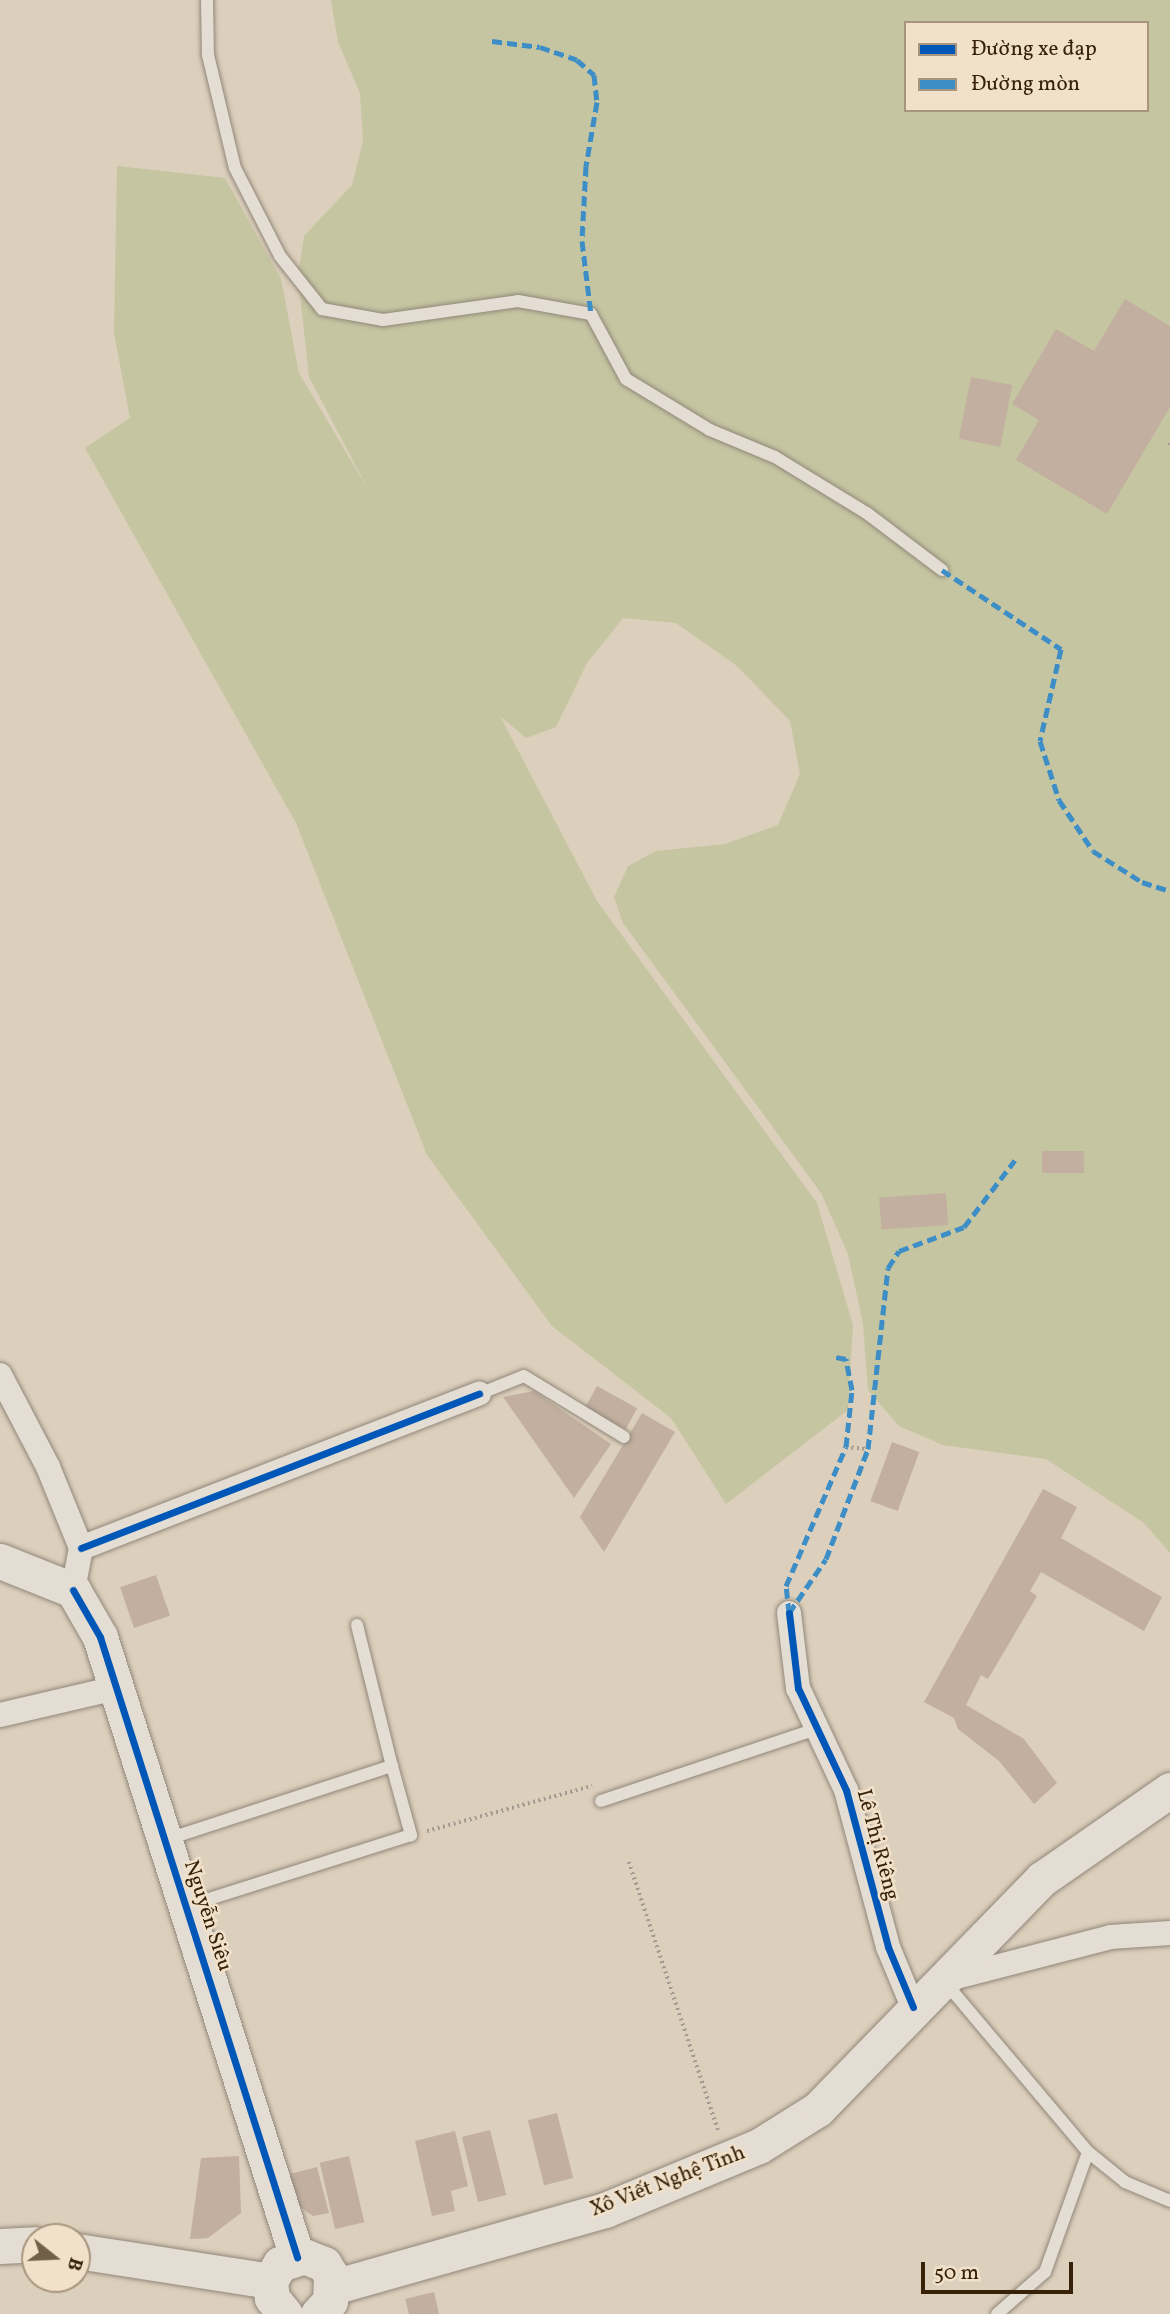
<!DOCTYPE html>
<meta charset="utf-8">
<style>
body{margin:0}
#map{position:relative;width:1170px;height:2314px;overflow:hidden;background:#dccfbc;font-family:Vollkorn,serif}
div>[style]{position:absolute}
.green>*{inset:0;background:#c5c5a2}
.building>*{inset:0;background:#c2af9f;transform-origin:0 0}
.path>*{height:3.5px;margin-top:-1.75px;transform-origin:0;background:repeating-linear-gradient(90deg,#a39c92 0 2px,transparent 0 5.5px)}
.roads{filter:drop-shadow(0 0 2px #918779) drop-shadow(0 0 2px #918779)}
.lane>*{height:12px;margin:-6px;padding:0 6px;transform-origin:6px;border-radius:6px;background:#e4ddd3}
.street>*{height:24px;margin:-12px;padding:0 12px;transform-origin:12px;border-radius:12px;background:#e4ddd3}
.secondary>*{height:35px;margin:-17.5px;padding:0 17.5px;transform-origin:17.5px;border-radius:17.5px;background:#e4ddd3}
.quiet>*{height:5px;margin-top:-2.5px;transform-origin:0;background:repeating-linear-gradient(90deg,#3d8ec6 0 10px,transparent 0 15px)}
.cycleway>*{height:7px;margin:-3.5px;padding:0 3.5px;transform-origin:3.5px;border-radius:3.5px;background:#0057b8}
span{translate:-50% -50%;white-space:nowrap;text-align:center;line-height:1.15;-webkit-text-stroke:5px #f1e1cb;paint-order:stroke}
.street-label{font-size:21px;color:#372209}
.legend{position:absolute;left:904px;top:21px;width:245px;height:91px;box-sizing:border-box;background:#f1e1cb;border:2px solid #a7957d;margin:0;padding:9px 12px;list-style:none;font-size:21px;color:#372209}
.legend li{display:flex;align-items:center;gap:14px;height:35px}
.legend b{width:35px;border:2px solid #a7957d}
.north{position:absolute;left:21px;top:2223px;width:70px;height:70px;box-sizing:border-box;background:#f1e1cb;border:2px solid #a7957d;border-radius:50%;rotate:108deg;font-size:19px;font-weight:700;line-height:28px;text-align:center;color:#372209}
.north::after{content:'';display:block;margin:auto;width:24px;height:32px;background:#715f48;clip-path:polygon(50% 0,100% 100%,50% 72%,0 100%)}
.scale{position:absolute;left:921px;top:2262px;width:152px;height:32px;box-sizing:border-box;border:4px solid #372209;border-top:0;padding-left:9px;font-size:21px;line-height:24px;white-space:nowrap;color:#372209;-webkit-text-stroke:5px #f1e1cb;paint-order:stroke}
</style>
<div id="map">
<div class="green">
<div style="clip-path:polygon(evenodd,331px 0,1170px 0,1170px 1553px,1144px 1523px,1046px 1459px,943px 1445px,899px 1426px,868px 1390px,863px 1324px,848px 1254px,821px 1193px,623px 923px,614px 897px,628px 866px,656px 851px,725px 844px,778px 825px,800px 774px,790px 721px,737px 666px,676px 623px,623px 618px,587px 663px,556px 727px,526px 738px,500px 716px,597px 901px,817px 1203px,853px 1325px,848px 1410px,726px 1504px,671px 1418px,552px 1326px,427px 1155px,296px 823px,85px 448px,130px 418px,114px 333px,117px 166px,225px 178px,281px 279px,299px 373px,368px 489px,309px 377px,298px 277px,304px 236px,352px 185px,363px 141px,360px 93px,338px 42px,331px 0,906px 23px,1147px 23px,1147px 110px,906px 110px,906px 23px)"></div>
</div>
<div class="building">
<div style="clip-path:polygon(1125px 299px,1170px 326px,1170px 407px,1107px 514px,1016px 460px,1039px 420px,1012px 404px,1056px 329px,1094px 351px)"></div>
<div style="left:971px;top:377px;width:42px;height:63px;rotate:11deg"></div>
<div style="left:1042px;top:1151px;width:42px;height:22px"></div>
<div style="left:946px;top:1193px;width:32px;height:67px;rotate:86deg"></div>
<div style="left:597px;top:1386px;width:46px;height:24px;rotate:29deg"></div>
<div style="clip-path:polygon(534px 1391px,611px 1444px,574px 1498px,503px 1397px)"></div>
<div style="clip-path:polygon(642px 1413px,675px 1432px,604px 1552px,580px 1517px)"></div>
<div style="left:892px;top:1442px;width:29px;height:63px;rotate:20deg"></div>
<div style="clip-path:polygon(1043px 1489px,1077px 1507px,1061px 1538px,1162px 1597px,1144px 1631px,1041px 1572px,1030px 1591px,1037px 1596px,988px 1679px,981px 1675px,966px 1705px,1024px 1739px,1057px 1783px,1034px 1804px,999px 1761px,958px 1729px,954px 1718px,924px 1702px)"></div>
<div style="left:156px;top:1575px;width:43px;height:38px;rotate:71deg"></div>
<div style="left:557px;top:2113px;width:67px;height:30px;rotate:76deg"></div>
<div style="left:490px;top:2130px;width:67px;height:29px;rotate:76deg"></div>
<div style="clip-path:polygon(455px 2131px,468px 2186px,451px 2191px,455px 2211px,432px 2216px,415px 2141px)"></div>
<div style="clip-path:polygon(239px 2156px,241px 2213px,208px 2238px,190px 2239px,201px 2158px)"></div>
<div style="left:349px;top:2156px;width:68px;height:30px;rotate:77deg"></div>
<div style="clip-path:polygon(317px 2167px,329px 2213px,313px 2216px,299px 2206px,290px 2174px)"></div>
<div style="clip-path:polygon(434px 2292px,439px 2314px,409px 2314px,405px 2299px)"></div>
</div>
<div class="path">
<div style="left:1170px;top:443px;width:5px;rotate:90deg"></div>
<div style="left:846px;top:1447px;width:22px;rotate:5deg"></div>
<div style="left:427px;top:1831px;width:171px;rotate:-15.3deg"></div>
<div style="left:629px;top:1862px;width:285px;rotate:71.6deg"></div>
</div>
<div class="roads">
<div class="lane">
<div style="left:207px;top:0;width:55px;rotate:89deg"></div>
<div style="left:208px;top:55px;width:116px;rotate:76.6deg"></div>
<div style="left:235px;top:168px;width:99px;rotate:62.9deg"></div>
<div style="left:280px;top:256px;width:68px;rotate:51.6deg"></div>
<div style="left:322px;top:309px;width:62px;rotate:10.2deg"></div>
<div style="left:383px;top:320px;width:136px;rotate:-8deg"></div>
<div style="left:518px;top:301px;width:74px;rotate:10.1deg"></div>
<div style="left:591px;top:314px;width:74px;rotate:61.7deg"></div>
<div style="left:626px;top:379px;width:98px;rotate:31.3deg"></div>
<div style="left:710px;top:430px;width:70px;rotate:22.6deg"></div>
<div style="left:775px;top:457px;width:109px;rotate:31.5deg"></div>
<div style="left:868px;top:514px;width:93px;rotate:37.1deg"></div>
<div style="left:479px;top:1394px;width:48px;rotate:-21.8deg"></div>
<div style="left:524px;top:1376px;width:117px;rotate:31.4deg"></div>
<div style="left:357px;top:1625px;width:145px;rotate:76.1deg"></div>
<div style="left:601px;top:1801px;width:224px;rotate:-18.5deg"></div>
<div style="left:168px;top:1839px;width:236px;rotate:-18.1deg"></div>
<div style="left:392px;top:1766px;width:72px;rotate:74.6deg"></div>
<div style="left:411px;top:1835px;width:235px;rotate:162.4deg"></div>
<div style="left:944px;top:1981px;width:224px;rotate:49.9deg"></div>
<div style="left:1088px;top:2152px;width:48px;rotate:39deg"></div>
<div style="left:1125px;top:2182px;width:49px;rotate:22.9deg"></div>
<div style="left:997px;top:2314px;width:64px;rotate:-41.2deg"></div>
<div style="left:1045px;top:2272px;width:127px;rotate:-70.3deg"></div>
</div>
<div class="street">
<div style="left:0;top:1375px;width:104px;rotate:62.4deg"></div>
<div style="left:48px;top:1467px;width:87px;rotate:67.8deg"></div>
<div style="left:81px;top:1548px;width:427px;rotate:-21.2deg"></div>
<div style="left:73px;top:1590px;width:43px;rotate:-79.2deg"></div>
<div style="left:789px;top:1613px;width:76px;rotate:83.2deg"></div>
<div style="left:798px;top:1688px;width:113px;rotate:64.8deg"></div>
<div style="left:846px;top:1790px;width:163px;rotate:75deg"></div>
<div style="left:888px;top:1947px;width:65px;rotate:67.4deg"></div>
<div style="left:0;top:1715px;width:119px;rotate:-13.1deg"></div>
<div style="left:945px;top:1980px;width:171px;rotate:-14.5deg"></div>
<div style="left:1111px;top:1937px;width:59px;rotate:-3.9deg"></div>
</div>
<div class="secondary">
<div style="left:0;top:1561px;width:79px;rotate:21.7deg"></div>
<div style="left:73px;top:1590px;width:54px;rotate:60.1deg"></div>
<div style="left:100px;top:1637px;width:651px;rotate:72.37deg"></div>
<div style="left:0;top:2246px;width:35px;rotate:-3deg"></div>
<div style="left:77px;top:2251px;width:195px;rotate:8.8deg"></div>
<div style="left:333px;top:2287px;width:283px;rotate:-15.8deg"></div>
<div style="left:605px;top:2210px;width:167px;rotate:-22.6deg"></div>
<div style="left:759px;top:2146px;width:70px;rotate:-32.1deg"></div>
<div style="left:818px;top:2109px;width:321px;rotate:-45.8deg"></div>
<div style="left:1042px;top:1879px;width:156px;rotate:-34.8deg"></div>
<div style="left:285px;top:2314px;width:21px;rotate:-129deg"></div>
<div style="left:272px;top:2298px;width:17px;rotate:-97deg"></div>
<div style="left:270px;top:2281px;width:20px;rotate:-60deg"></div>
<div style="left:280px;top:2264px;width:25px;rotate:-18deg"></div>
<div style="left:304px;top:2256px;width:22px;rotate:22deg"></div>
<div style="left:324px;top:2264px;width:13px;rotate:58deg"></div>
<div style="left:331px;top:2275px;width:26px;rotate:92deg"></div>
<div style="left:330px;top:2301px;width:18px;rotate:133deg"></div>
</div>
</div>
<div class="quiet">
<div style="left:492px;top:41px;width:48px;rotate:7.1deg"></div>
<div style="left:540px;top:47px;width:39px;rotate:19deg"></div>
<div style="left:577px;top:60px;width:23px;rotate:41deg"></div>
<div style="left:594px;top:75px;width:27px;rotate:84deg"></div>
<div style="left:597px;top:102px;width:65px;rotate:99.8deg"></div>
<div style="left:586px;top:166px;width:75px;rotate:93.1deg"></div>
<div style="left:582px;top:241px;width:74px;rotate:83deg"></div>
<div style="left:942px;top:570px;width:143px;rotate:33.6deg"></div>
<div style="left:1061px;top:649px;width:94px;rotate:102.9deg"></div>
<div style="left:1040px;top:741px;width:62px;rotate:72.1deg"></div>
<div style="left:1059px;top:800px;width:61px;rotate:56.3deg"></div>
<div style="left:1093px;top:851px;width:58px;rotate:32.3deg"></div>
<div style="left:1142px;top:882px;width:29px;rotate:18deg"></div>
<div style="left:789px;top:1613px;width:65px;rotate:-55.6deg"></div>
<div style="left:826px;top:1559px;width:118px;rotate:-69.1deg"></div>
<div style="left:868px;top:1449px;width:182px;rotate:-83.7deg"></div>
<div style="left:888px;top:1268px;width:20px;rotate:-57deg"></div>
<div style="left:899px;top:1251px;width:69px;rotate:-20.3deg"></div>
<div style="left:964px;top:1227px;width:84px;rotate:-52.7deg"></div>
<div style="left:789px;top:1613px;width:27px;rotate:-96deg"></div>
<div style="left:786px;top:1586px;width:151px;rotate:-66.7deg"></div>
<div style="left:846px;top:1447px;width:57px;rotate:-84deg"></div>
<div style="left:852px;top:1390px;width:32px;rotate:-101deg"></div>
<div style="left:846px;top:1359px;width:10px;rotate:-169deg"></div>
</div>
<div class="cycleway">
<div style="left:81px;top:1548px;width:427px;rotate:-21.2deg"></div>
<div style="left:73px;top:1590px;width:54px;rotate:60.1deg"></div>
<div style="left:100px;top:1637px;width:651px;rotate:72.37deg"></div>
<div style="left:789px;top:1613px;width:76px;rotate:83.2deg"></div>
<div style="left:798px;top:1688px;width:113px;rotate:64.8deg"></div>
<div style="left:846px;top:1790px;width:163px;rotate:75deg"></div>
<div style="left:888px;top:1947px;width:65px;rotate:67.4deg"></div>
</div>
<div class="street-label">
<span style="left:877px;top:1845px;rotate:75deg">Lê Thị Riêng</span>
<span style="left:207px;top:1916px;rotate:72deg">Nguyễn Siêu</span>
<span style="left:668px;top:2182px;rotate:-21deg">Xô Viết Nghệ Tỉnh</span>
</div>
<ul class="legend">
<li><b style="height:9px;background:#0057b8"></b>Đường xe đạp</li>
<li><b style="height:9px;background:#3d8ec6"></b>Đường mòn</li>
</ul>
<div class="north">B</div>
<div class="scale">50 m</div>
</div>
